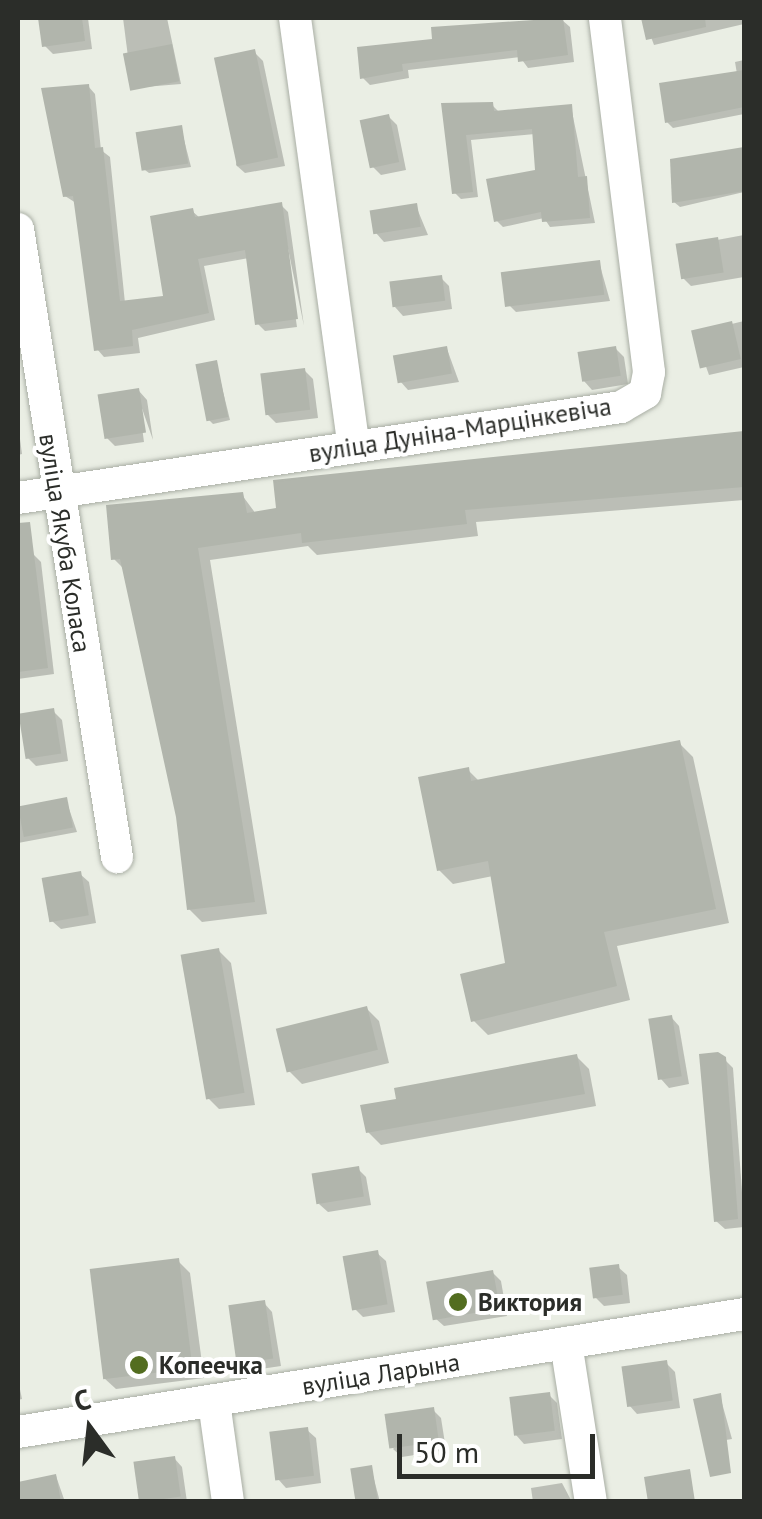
<!DOCTYPE html>
<meta charset="utf-8">
<style>
body{margin:0}
#map{position:relative;width:762px;height:1519px;overflow:hidden;background:#eaeee4;font-family:"PT Sans",sans-serif}
div>[style]{position:absolute}
.shadow>*{inset:0;background:#0003}
.building>*{inset:0;background:#b1b5ac;transform-origin:0 0}
.roads{filter:drop-shadow(0 0 2px #a9aea4) drop-shadow(0 0 2px #a9aea4)}
.minor>*{height:32px;margin:-16px;padding:0 16px;transform-origin:16px;border-radius:16px;background:#fff}
.dots>*{width:28px;height:28px;translate:-50% -50%;box-sizing:border-box;border:5px solid #fff;border-radius:50%}
span{translate:-50% -50%;white-space:nowrap;text-align:center;line-height:1.15;-webkit-text-stroke:8px #fff;paint-order:stroke}
.street-label{font-size:25px;color:#2b2d29}
.poi-label{font-size:25px;color:#2b2d29;font-weight:700}
.left{translate:0 -50%;text-align:left}
.frame{position:absolute;inset:0;border:20px solid #2b2d29;pointer-events:none}
.north{position:absolute;left:40px;top:1379px;width:100px;height:100px;-webkit-text-stroke:8px #fff;paint-order:stroke;rotate:345deg;font-size:28px;font-weight:700;line-height:40px;text-align:center;color:#2b2d29}
.north::after{content:'';display:block;margin:auto;width:35px;height:45px;background:#2b2d29;clip-path:polygon(50% 0,100% 100%,50% 72%,0 100%)}
.scale{position:absolute;left:397px;top:1434px;width:198px;height:45px;box-sizing:border-box;border:5px solid #2b2d29;border-top:0;padding-left:12px;font-size:30px;line-height:35px;white-space:nowrap;color:#2b2d29;-webkit-text-stroke:8px #fff;paint-order:stroke}
</style>
<div id="map">
<div class="shadow">
<div style="clip-path:polygon(40px 18px,88px 18px,92px 49px,53px 54px,44px 45px)"></div>
<div style="clip-path:polygon(123px 18px,167px 18px,181px 84px,132px 88px)"></div>
<div style="clip-path:polygon(644px 18px,744px 18px,744px 24px,654px 45px)"></div>
<div style="clip-path:polygon(562px 20px,570px 27px,574px 62px,528px 68px,520px 57px,408px 70px,409px 78px,370px 85px,363px 78px,435px 42px)"></div>
<div style="clip-path:polygon(254px 52px,263px 61px,285px 166px,245px 173px,236px 165px)"></div>
<div style="clip-path:polygon(744px 60px,744px 114px,673px 128px,667px 122px,737px 74px,735px 62px)"></div>
<div style="clip-path:polygon(88px 86px,95px 94px,101px 150px,110px 157px,125px 303px,166px 298px,192px 211px,200px 218px,281px 205px,288px 212px,304px 326px,280px 210px,297px 327px,265px 331px,257px 323px,249px 258px,204px 266px,215px 320px,138px 338px,140px 353px,104px 357px,97px 349px,76px 203px,65px 196px)"></div>
<div style="clip-path:polygon(444px 105px,492px 105px,500px 113px,571px 107px,595px 223px,550px 227px,544px 218px,503px 227px,496px 220px,538px 172px,535px 134px,471px 140px,478px 197px,461px 199px,455px 193px)"></div>
<div style="clip-path:polygon(389px 117px,397px 125px,406px 170px,381px 175px,373px 167px)"></div>
<div style="clip-path:polygon(181px 128px,191px 167px,149px 173px,145px 170px)"></div>
<div style="clip-path:polygon(744px 149px,744px 192px,680px 207px,674px 202px,672px 161px)"></div>
<div style="clip-path:polygon(416px 206px,428px 235px,384px 242px,376px 233px)"></div>
<div style="clip-path:polygon(744px 235px,744px 277px,691px 286px,684px 279px,679px 247px)"></div>
<div style="clip-path:polygon(599px 262px,610px 301px,516px 312px,509px 305px)"></div>
<div style="clip-path:polygon(441px 278px,449px 286px,452px 309px,403px 316px,395px 307px)"></div>
<div style="clip-path:polygon(744px 321px,744px 367px,709px 375px,694px 333px)"></div>
<div style="clip-path:polygon(615px 348px,624px 357px,628px 384px,592px 390px,584px 381px)"></div>
<div style="clip-path:polygon(447px 349px,459px 382px,408px 390px,400px 381px)"></div>
<div style="clip-path:polygon(216px 363px,230px 420px,213px 424px,209px 420px)"></div>
<div style="clip-path:polygon(304px 370px,313px 379px,318px 418px,276px 423px,267px 414px)"></div>
<div style="clip-path:polygon(139px 391px,147px 400px,153px 440px,138px 397px,144px 442px,115px 446px,106px 437px)"></div>
<div style="clip-path:polygon(18px 424px,22px 454px,18px 455px)"></div>
<div style="clip-path:polygon(744px 434px,744px 500px,476px 522px,478px 536px,317px 555px,308px 546px,210px 560px,267px 914px,202px 922px,189px 909px,178px 817px,126px 571px,114px 559px,242px 495px,256px 514px,279px 511px,276px 482px)"></div>
<div style="clip-path:polygon(34px 555px,41px 562px,54px 674px,18px 679px,18px 557px)"></div>
<div style="clip-path:polygon(53px 711px,62px 720px,68px 761px,36px 766px,28px 758px)"></div>
<div style="clip-path:polygon(679px 743px,693px 757px,729px 923px,617px 946px,630px 1000px,488px 1035px,473px 1020px,508px 965px,493px 876px,453px 884px,439px 870px,468px 770px,480px 782px)"></div>
<div style="clip-path:polygon(66px 800px,77px 832px,18px 843px,18px 809px)"></div>
<div style="clip-path:polygon(80px 874px,89px 882px,96px 923px,61px 929px,52px 921px)"></div>
<div style="clip-path:polygon(218px 950px,231px 963px,255px 1105px,219px 1109px,206px 1096px)"></div>
<div style="clip-path:polygon(366px 1008px,379px 1021px,389px 1063px,302px 1084px,289px 1071px)"></div>
<div style="clip-path:polygon(671px 1017px,679px 1026px,689px 1084px,669px 1088px,661px 1079px)"></div>
<div style="clip-path:polygon(576px 1056px,589px 1069px,596px 1106px,381px 1145px,368px 1132px)"></div>
<div style="clip-path:polygon(724px 1059px,733px 1068px,744px 1219px,744px 1227px,725px 1229px,716px 1221px)"></div>
<div style="clip-path:polygon(358px 1169px,366px 1177px,371px 1205px,328px 1212px,319px 1204px)"></div>
<div style="clip-path:polygon(377px 1253px,386px 1261px,395px 1312px,363px 1317px,355px 1309px)"></div>
<div style="clip-path:polygon(178px 1261px,190px 1273px,204px 1378px,116px 1389px,104px 1378px)"></div>
<div style="clip-path:polygon(618px 1267px,627px 1275px,630px 1303px,604px 1306px,595px 1297px)"></div>
<div style="clip-path:polygon(492px 1272px,501px 1281px,507px 1316px,444px 1326px,435px 1318px)"></div>
<div style="clip-path:polygon(264px 1303px,272px 1312px,281px 1366px,248px 1371px,239px 1362px)"></div>
<div style="clip-path:polygon(666px 1363px,675px 1372px,680px 1408px,637px 1414px,629px 1405px)"></div>
<div style="clip-path:polygon(18px 1380px,22px 1399px,18px 1400px)"></div>
<div style="clip-path:polygon(549px 1395px,557px 1403px,562px 1439px,524px 1444px,516px 1435px)"></div>
<div style="clip-path:polygon(720px 1396px,732px 1439px,708px 1443px)"></div>
<div style="clip-path:polygon(433px 1410px,441px 1418px,446px 1450px,402px 1457px,393px 1449px)"></div>
<div style="clip-path:polygon(307px 1430px,316px 1438px,321px 1483px,286px 1488px,278px 1479px)"></div>
<div style="clip-path:polygon(174px 1458px,182px 1467px,187px 1502px,141px 1502px)"></div>
<div style="clip-path:polygon(371px 1468px,380px 1502px,359px 1502px)"></div>
<div style="clip-path:polygon(56px 1476px,65px 1502px,18px 1502px,18px 1485px)"></div>
<div style="clip-path:polygon(562px 1483px,572px 1502px,533px 1502px,531px 1488px)"></div>
</div>
<div class="building">
<div style="clip-path:polygon(38px 18px,82px 18px,85px 41px,42px 47px)"></div>
<div style="clip-path:polygon(563px 18px,568px 55px,518px 62px,517px 50px,402px 64px,403px 71px,360px 79px,357px 47px,432px 39px,431px 27px)"></div>
<div style="clip-path:polygon(641px 18px,705px 18px,706px 27px,646px 40px)"></div>
<div style="left:172px;top:44px;width:38px;height:50px;rotate:79deg"></div>
<div style="left:255px;top:49px;width:111px;height:42px;rotate:78deg"></div>
<div style="clip-path:polygon(744px 70px,744px 107px,665px 123px,659px 83px)"></div>
<div style="clip-path:polygon(89px 84px,95px 148px,103px 147px,120px 301px,163px 296px,150px 216px,193px 208px,195px 217px,282px 202px,298px 319px,255px 325px,245px 250px,198px 259px,209px 313px,132px 330px,133px 346px,94px 351px,73px 196px,63px 197px,41px 88px)"></div>
<div style="clip-path:polygon(493px 102px,494px 111px,572px 104px,578px 177px,587px 176px,590px 218px,542px 222px,541px 212px,494px 222px,486px 179px,535px 170px,532px 129px,466px 135px,473px 192px,452px 194px,441px 103px)"></div>
<div style="left:389px;top:114px;width:49px;height:30px;rotate:78deg"></div>
<div style="left:182px;top:125px;width:39px;height:47px;rotate:81deg"></div>
<div style="clip-path:polygon(744px 147px,744px 191px,672px 203px,670px 159px)"></div>
<div style="left:417px;top:203px;width:24px;height:48px;rotate:81deg"></div>
<div style="left:718px;top:237px;width:36px;height:43px;rotate:81deg"></div>
<div style="left:600px;top:260px;width:35px;height:100px;rotate:83deg"></div>
<div style="left:442px;top:275px;width:26px;height:53px;rotate:83deg"></div>
<div style="left:732px;top:321px;width:39px;height:42px;rotate:77deg"></div>
<div style="left:447px;top:346px;width:28px;height:55px;rotate:80deg"></div>
<div style="left:616px;top:346px;width:30px;height:39px;rotate:81deg"></div>
<div style="left:217px;top:360px;width:58px;height:22px;rotate:79deg"></div>
<div style="left:305px;top:368px;width:42px;height:45px;rotate:83deg"></div>
<div style="left:139px;top:388px;width:45px;height:42px;rotate:81deg"></div>
<div style="clip-path:polygon(744px 431px,744px 487px,465px 510px,467px 524px,302px 543px,301px 533px,198px 548px,255px 902px,187px 910px,176px 817px,120px 559px,111px 560px,106px 505px,243px 492px,247px 513px,276px 508px,273px 480px)"></div>
<div style="clip-path:polygon(30px 522px,48px 668px,18px 672px,18px 523px)"></div>
<div style="left:54px;top:708px;width:46px;height:36px;rotate:81deg"></div>
<div style="clip-path:polygon(680px 740px,716px 909px,604px 932px,617px 986px,471px 1022px,460px 974px,505px 963px,488px 861px,437px 871px,418px 777px,469px 767px,471px 781px)"></div>
<div style="left:67px;top:797px;width:31px;height:50px;rotate:79deg"></div>
<div style="left:81px;top:871px;width:45px;height:40px;rotate:80deg"></div>
<div style="left:219px;top:948px;width:147px;height:39px;rotate:80deg"></div>
<div style="left:367px;top:1006px;width:45px;height:94px;rotate:76deg"></div>
<div style="left:672px;top:1015px;width:62px;height:24px;rotate:81deg"></div>
<div style="clip-path:polygon(718px 1052px,726px 1057px,738px 1219px,714px 1222px,699px 1054px)"></div>
<div style="clip-path:polygon(577px 1054px,585px 1094px,366px 1133px,360px 1105px,396px 1099px,394px 1088px)"></div>
<div style="left:359px;top:1166px;width:31px;height:48px;rotate:81deg"></div>
<div style="left:378px;top:1250px;width:55px;height:36px;rotate:80deg"></div>
<div style="left:179px;top:1258px;width:111px;height:90px;rotate:83deg"></div>
<div style="left:619px;top:1264px;width:31px;height:30px;rotate:83deg"></div>
<div style="left:493px;top:1270px;width:39px;height:68px;rotate:80deg"></div>
<div style="left:265px;top:1300px;width:59px;height:37px;rotate:82deg"></div>
<div style="left:667px;top:1360px;width:41px;height:46px;rotate:82deg"></div>
<div style="left:550px;top:1392px;width:39px;height:41px;rotate:83deg"></div>
<div style="clip-path:polygon(721px 1393px,731px 1473px,710px 1477px,693px 1399px)"></div>
<div style="left:434px;top:1407px;width:35px;height:50px;rotate:82deg"></div>
<div style="left:308px;top:1427px;width:49px;height:39px;rotate:83deg"></div>
<div style="left:175px;top:1456px;width:41px;height:42px;rotate:82deg"></div>
<div style="left:372px;top:1465px;width:37px;height:22px;rotate:81deg"></div>
<div style="clip-path:polygon(690px 1469px,695px 1502px,648px 1502px,644px 1477px)"></div>
<div style="clip-path:polygon(56px 1474px,61px 1502px,18px 1502px,18px 1482px)"></div>
</div>
<div class="roads">
<div class="minor">
<div style="left:295px;top:18px;width:432px;rotate:82.2deg"></div>
<div style="left:18px;top:229px;width:636px;rotate:81.04deg"></div>
<div style="left:18px;top:498px;width:610px;rotate:-8.58deg"></div>
<div style="left:621px;top:407px;width:28px;rotate:-30deg"></div>
<div style="left:645px;top:393px;width:21px;rotate:-79deg"></div>
<div style="left:649px;top:372px;width:357px;rotate:-97.1deg"></div>
<div style="left:566px;top:1343px;width:161px;rotate:81.1deg"></div>
<div style="left:214px;top:1402px;width:101px;rotate:82deg"></div>
<div style="left:18px;top:1432px;width:736px;rotate:-9.23deg"></div>
</div>
</div>
<div class="dots">
<div style="left:458px;top:1302px;background:#536d20"></div>
<div style="left:139px;top:1365px;background:#536d20"></div>
</div>
<div class="street-label">
<span style="left:460px;top:430px;rotate:-9deg">вуліца Дуніна-Марцінкевіча</span>
<span style="left:65px;top:543px;rotate:81deg">вуліца Якуба Коласа</span>
<span style="left:381px;top:1374px;rotate:-9deg">вуліца Ларына</span>
</div>
<div class="poi-label">
<span class="left" style="left:478px;top:1302px">Виктория</span>
<span class="left" style="left:159px;top:1365px">Копеечка</span>
</div>
<div class="frame"></div>
<div class="north">С</div>
<div class="scale">50 m</div>
</div>
